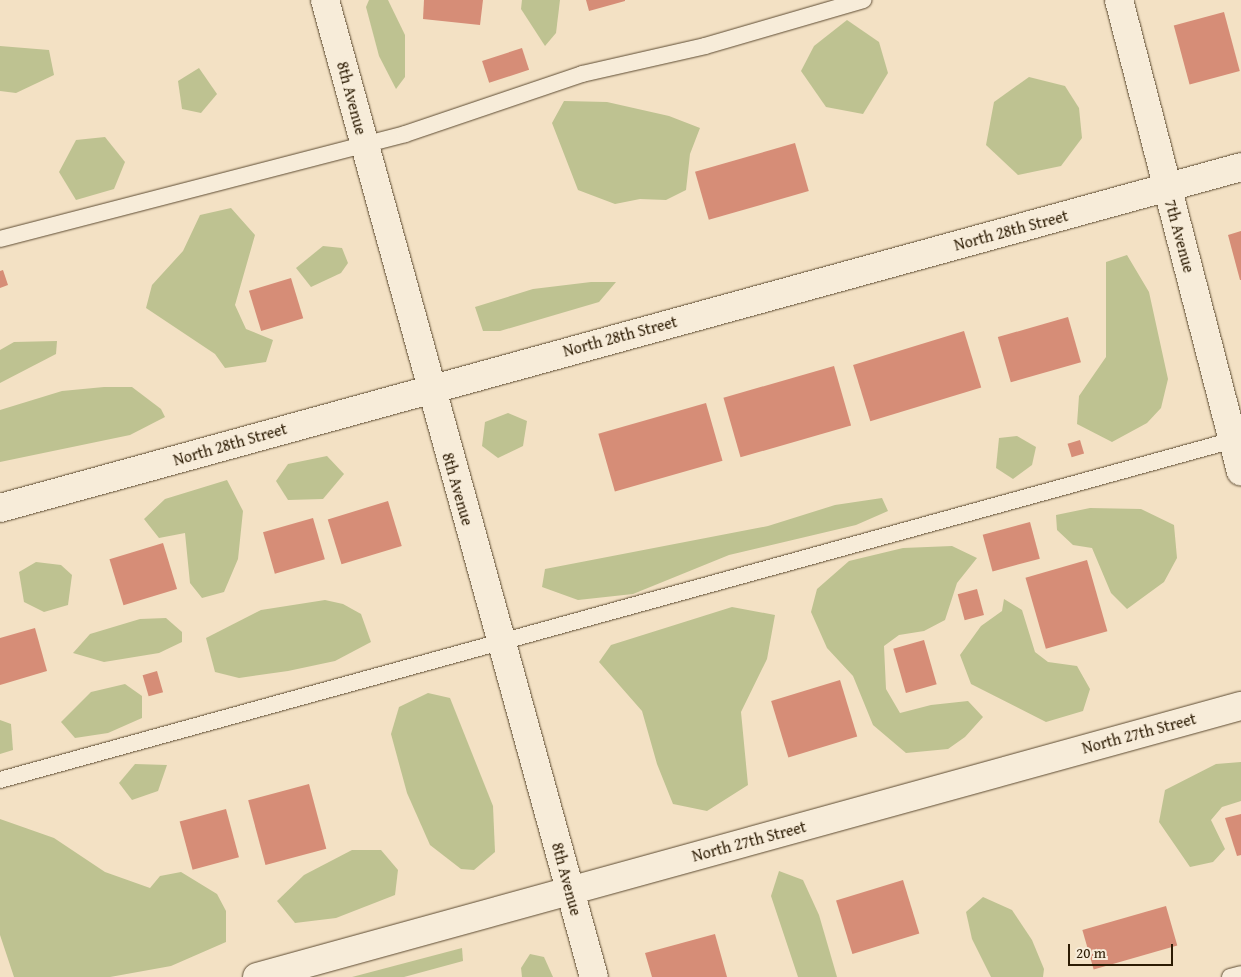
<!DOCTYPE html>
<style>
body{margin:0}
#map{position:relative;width:1241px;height:977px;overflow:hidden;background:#f3e1c4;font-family:"Gentium Book Plus",serif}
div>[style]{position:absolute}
.green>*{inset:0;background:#bec291}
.building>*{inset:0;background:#d68d77;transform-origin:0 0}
.roads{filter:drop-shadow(0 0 1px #5e4c33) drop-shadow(0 0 1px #5e4c33)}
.service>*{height:16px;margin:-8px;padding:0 8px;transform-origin:8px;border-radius:8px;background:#f7ecd9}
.minor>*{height:28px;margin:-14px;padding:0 14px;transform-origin:14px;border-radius:14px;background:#f7ecd9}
.tertiary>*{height:28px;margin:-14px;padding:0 14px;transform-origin:14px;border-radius:14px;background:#f7ecd9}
span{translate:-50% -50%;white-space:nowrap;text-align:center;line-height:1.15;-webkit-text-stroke:4.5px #f7ecd9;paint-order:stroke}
.street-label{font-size:16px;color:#2c1b03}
.scale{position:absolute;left:1068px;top:944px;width:105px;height:22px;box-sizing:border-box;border:2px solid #2c1b03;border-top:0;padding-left:6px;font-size:15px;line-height:18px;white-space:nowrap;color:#2c1b03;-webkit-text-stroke:4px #f7ecd9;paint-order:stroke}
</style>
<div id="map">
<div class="green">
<div style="clip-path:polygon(369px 0,388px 0,405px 35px,405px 77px,396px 89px,379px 56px,366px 7px)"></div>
<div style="clip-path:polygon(522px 0,560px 0,556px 33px,545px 46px,521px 9px)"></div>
<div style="clip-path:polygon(847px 20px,879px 42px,888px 73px,863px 114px,826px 107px,801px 71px,814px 46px)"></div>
<div style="clip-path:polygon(0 46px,49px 50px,54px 75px,16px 93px,0 91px)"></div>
<div style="clip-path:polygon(199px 68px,217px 94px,201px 113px,182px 109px,178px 81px)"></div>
<div style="clip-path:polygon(1029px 77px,1065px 86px,1079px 108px,1082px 138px,1061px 166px,1018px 175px,986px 145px,994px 102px)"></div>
<div style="clip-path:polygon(564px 101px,607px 102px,669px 116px,700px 128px,690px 154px,686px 190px,666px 200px,640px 199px,615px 204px,578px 190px,552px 123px)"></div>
<div style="clip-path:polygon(105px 137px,125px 162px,114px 189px,76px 200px,59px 172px,76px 140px)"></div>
<div style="clip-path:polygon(231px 208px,255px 235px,235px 305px,246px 329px,273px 340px,266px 362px,225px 368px,215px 354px,146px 308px,152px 285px,183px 251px,200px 215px)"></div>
<div style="clip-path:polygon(323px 246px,342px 248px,348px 263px,341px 273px,311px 287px,296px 268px)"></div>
<div style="clip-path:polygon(1127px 255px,1149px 292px,1168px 379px,1161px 408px,1147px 423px,1112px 442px,1077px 424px,1079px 396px,1106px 357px,1106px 262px)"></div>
<div style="clip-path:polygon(591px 282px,616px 282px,599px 302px,500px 331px,483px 331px,475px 307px,533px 289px)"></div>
<div style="clip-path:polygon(57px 341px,56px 354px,0 383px,0 350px,14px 342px)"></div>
<div style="clip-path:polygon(104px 387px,132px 387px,161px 409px,165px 417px,130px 435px,0 462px,0 410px,62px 391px)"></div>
<div style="clip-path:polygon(508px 413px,527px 421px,523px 446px,498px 458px,482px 446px,485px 422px)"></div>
<div style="clip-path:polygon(1017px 436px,1036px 447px,1032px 465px,1013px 479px,996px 468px,999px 438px)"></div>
<div style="clip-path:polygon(327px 456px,344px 474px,323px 499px,288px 500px,276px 481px,288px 464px)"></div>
<div style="clip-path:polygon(227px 480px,243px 511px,238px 559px,224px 592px,202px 598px,190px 583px,185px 533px,159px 538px,144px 519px,165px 499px)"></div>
<div style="clip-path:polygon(882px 498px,888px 511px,856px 525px,729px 555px,633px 594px,578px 600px,542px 587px,545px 569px,768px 526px,835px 505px)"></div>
<div style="clip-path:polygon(1090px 508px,1141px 509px,1174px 525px,1177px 558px,1164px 582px,1127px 609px,1111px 593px,1092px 548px,1073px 545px,1057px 530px,1056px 515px)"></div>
<div style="clip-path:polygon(952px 546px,977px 558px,957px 583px,945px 620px,924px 631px,899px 635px,884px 646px,886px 689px,900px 713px,931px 705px,968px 701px,983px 717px,965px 737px,948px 749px,906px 753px,873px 725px,853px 676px,827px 648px,811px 612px,817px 589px,849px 561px,903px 548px)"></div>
<div style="clip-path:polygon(36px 562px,61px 565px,72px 575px,68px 605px,44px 612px,24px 602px,19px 572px)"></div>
<div style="clip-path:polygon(1004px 599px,1022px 610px,1035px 652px,1048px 662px,1077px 666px,1090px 689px,1083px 711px,1046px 722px,971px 684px,960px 655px,981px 626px,1002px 611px)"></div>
<div style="clip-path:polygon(325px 600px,343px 604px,361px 614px,371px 642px,335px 661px,288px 671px,239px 678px,215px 672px,206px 638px,261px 610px)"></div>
<div style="clip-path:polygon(732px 607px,775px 615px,767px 659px,741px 712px,748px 785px,707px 811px,673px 804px,657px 764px,642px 711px,599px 662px,611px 645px)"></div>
<div style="clip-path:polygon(166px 618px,182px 632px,182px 642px,159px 653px,104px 662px,73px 653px,90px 634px,140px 619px)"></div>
<div style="clip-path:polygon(125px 684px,142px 696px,142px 718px,108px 733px,75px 738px,61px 722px,91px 692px)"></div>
<div style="clip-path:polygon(428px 693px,450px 698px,493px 806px,495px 852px,474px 870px,461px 869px,430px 845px,407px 793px,391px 734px,399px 707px)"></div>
<div style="clip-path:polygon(0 720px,11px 724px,13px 750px,0 754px)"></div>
<div style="clip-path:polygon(1241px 762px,1241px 801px,1222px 807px,1211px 820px,1225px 849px,1213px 862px,1190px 867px,1159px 822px,1165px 790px,1216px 764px)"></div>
<div style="clip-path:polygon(135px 764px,167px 765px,158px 791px,132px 800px,119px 783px)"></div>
<div style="clip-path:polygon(0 819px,54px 838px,105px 872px,150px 888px,160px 876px,181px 872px,217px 894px,226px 911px,226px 942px,171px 966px,110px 977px,14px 977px,0 935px)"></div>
<div style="clip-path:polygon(352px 850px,381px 850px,398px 870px,395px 895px,336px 918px,295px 923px,277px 901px,304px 875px)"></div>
<div style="clip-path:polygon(779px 871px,803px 880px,819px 915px,837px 977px,798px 977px,771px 896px)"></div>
<div style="clip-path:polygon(983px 897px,1012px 910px,1032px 940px,1044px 969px,1043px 977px,991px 977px,972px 939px,966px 912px)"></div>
<div style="clip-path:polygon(462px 948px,463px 961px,404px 977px,352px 977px)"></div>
<div style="clip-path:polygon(530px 954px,544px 957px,553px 977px,522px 977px,521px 968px)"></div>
</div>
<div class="building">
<div style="clip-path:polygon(424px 0,483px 0,480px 25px,423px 19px)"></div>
<div style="clip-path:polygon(586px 0,625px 0,625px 1px,589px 11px)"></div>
<div style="left:1224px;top:12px;width:61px;height:52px;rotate:75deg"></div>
<div style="left:522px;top:48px;width:23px;height:42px;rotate:72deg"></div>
<div style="left:795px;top:143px;width:50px;height:104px;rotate:74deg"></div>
<div style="clip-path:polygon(1241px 231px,1241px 280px,1240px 280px,1228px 235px)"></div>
<div style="clip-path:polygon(3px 270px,8px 285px,0 288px,0 271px)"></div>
<div style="left:291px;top:278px;width:42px;height:44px;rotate:73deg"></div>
<div style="left:1068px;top:317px;width:47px;height:73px;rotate:74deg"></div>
<div style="left:964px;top:331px;width:59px;height:116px;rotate:73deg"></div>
<div style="left:834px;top:366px;width:62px;height:115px;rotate:74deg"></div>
<div style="left:706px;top:403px;width:60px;height:112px;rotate:74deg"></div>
<div style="left:1080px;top:440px;width:14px;height:13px;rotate:73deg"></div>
<div style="left:388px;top:501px;width:47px;height:63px;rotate:73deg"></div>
<div style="left:313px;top:518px;width:43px;height:52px;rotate:74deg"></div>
<div style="left:1030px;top:522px;width:38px;height:49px;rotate:75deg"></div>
<div style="left:163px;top:543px;width:48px;height:56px;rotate:73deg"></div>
<div style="left:1087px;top:560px;width:74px;height:64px;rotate:74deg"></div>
<div style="left:977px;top:589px;width:27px;height:20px;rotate:75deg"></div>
<div style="clip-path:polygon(35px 628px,47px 671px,0 685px,0 638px)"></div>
<div style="left:924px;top:640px;width:46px;height:32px;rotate:74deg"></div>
<div style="left:157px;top:671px;width:22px;height:15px;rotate:74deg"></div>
<div style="left:840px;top:680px;width:59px;height:72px;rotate:73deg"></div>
<div style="left:309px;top:784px;width:67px;height:63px;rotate:75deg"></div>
<div style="left:226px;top:809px;width:50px;height:48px;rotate:75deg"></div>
<div style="clip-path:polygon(1241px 814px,1241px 855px,1237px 856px,1225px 818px)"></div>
<div style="left:903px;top:880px;width:56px;height:70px;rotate:73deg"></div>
<div style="left:1166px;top:906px;width:41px;height:87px;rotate:74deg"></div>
<div style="clip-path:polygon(715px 934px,727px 977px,652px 977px,645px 953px)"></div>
</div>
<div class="roads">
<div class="service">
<div style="left:0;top:239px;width:418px;rotate:-14.5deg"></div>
<div style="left:405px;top:134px;width:187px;rotate:-18.7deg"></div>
<div style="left:582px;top:74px;width:126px;rotate:-12.8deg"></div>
<div style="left:705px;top:46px;width:165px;rotate:-16.2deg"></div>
<div style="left:0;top:780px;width:1287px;rotate:-15.41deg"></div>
<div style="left:1230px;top:977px;width:11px;rotate:-15deg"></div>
</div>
<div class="minor">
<div style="left:1119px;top:0;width:487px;rotate:75.5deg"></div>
<div style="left:0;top:508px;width:1287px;rotate:-15.36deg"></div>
<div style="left:257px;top:977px;width:1021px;rotate:-15.4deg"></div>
</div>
<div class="tertiary">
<div style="left:325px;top:0;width:1013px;rotate:74.61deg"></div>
</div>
</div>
<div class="street-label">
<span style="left:352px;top:98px;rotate:75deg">8th Avenue</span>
<span style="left:1011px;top:230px;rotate:-15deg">North 28th Street</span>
<span style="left:1180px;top:236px;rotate:75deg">7th Avenue</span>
<span style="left:620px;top:336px;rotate:-15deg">North 28th Street</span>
<span style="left:230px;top:444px;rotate:-16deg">North 28th Street</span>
<span style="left:458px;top:489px;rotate:74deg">8th Avenue</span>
<span style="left:1139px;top:733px;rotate:-15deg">North 27th Street</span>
<span style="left:749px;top:841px;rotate:-15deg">North 27th Street</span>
<span style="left:567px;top:879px;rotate:75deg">8th Avenue</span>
</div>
<div class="scale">20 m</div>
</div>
